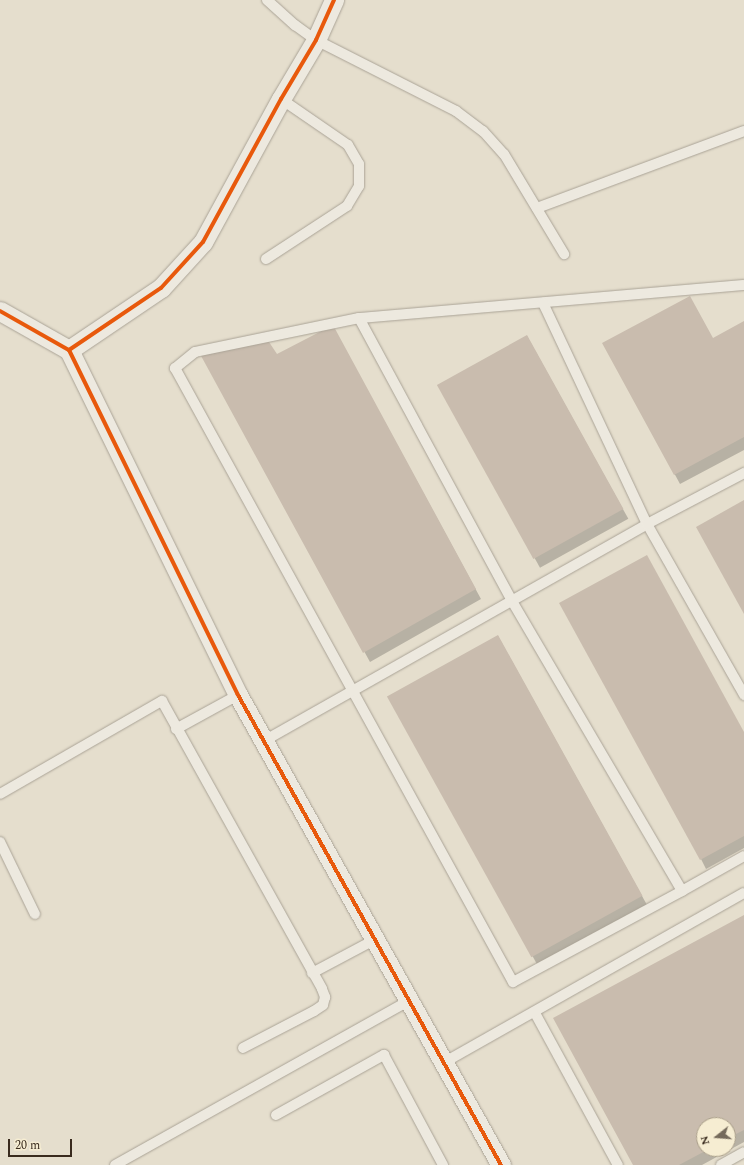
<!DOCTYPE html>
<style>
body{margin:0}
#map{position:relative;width:744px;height:1165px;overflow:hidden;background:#e5decd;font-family:Spectral,serif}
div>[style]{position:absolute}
.shadow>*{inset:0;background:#0003;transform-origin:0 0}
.building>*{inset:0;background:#c9bcae;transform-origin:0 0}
.roads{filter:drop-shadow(0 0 1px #aaa396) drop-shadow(0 0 1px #aaa396)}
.service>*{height:10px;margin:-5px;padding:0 5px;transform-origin:5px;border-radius:5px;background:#ede9df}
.minor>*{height:19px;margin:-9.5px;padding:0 9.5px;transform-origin:9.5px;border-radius:9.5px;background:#ede9df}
.cycleway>*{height:4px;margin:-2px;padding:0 2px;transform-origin:2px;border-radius:2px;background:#e8590c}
span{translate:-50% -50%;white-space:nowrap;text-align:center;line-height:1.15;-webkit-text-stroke:4px #f6edd2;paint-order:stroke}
.north{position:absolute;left:696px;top:1117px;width:40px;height:40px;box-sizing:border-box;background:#f6edd2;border:1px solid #aa9f8a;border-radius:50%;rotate:253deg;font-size:11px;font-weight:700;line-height:16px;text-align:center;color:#392b1e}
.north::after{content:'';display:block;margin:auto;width:14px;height:18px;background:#756a5b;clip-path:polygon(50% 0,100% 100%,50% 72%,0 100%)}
.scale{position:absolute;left:8px;top:1139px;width:64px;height:18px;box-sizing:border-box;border:2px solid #392b1e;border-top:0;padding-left:5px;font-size:12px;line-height:14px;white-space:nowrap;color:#392b1e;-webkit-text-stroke:3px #f6edd2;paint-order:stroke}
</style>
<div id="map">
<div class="shadow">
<div style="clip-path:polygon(744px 322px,744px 450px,680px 484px,604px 343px,713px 339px)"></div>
<div style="clip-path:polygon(338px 336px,481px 599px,370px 662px,202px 355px,277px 355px)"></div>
<div style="left:527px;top:336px;width:209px;height:101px;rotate:61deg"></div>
<div style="left:498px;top:636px;width:308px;height:125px;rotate:61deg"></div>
<div style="clip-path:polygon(744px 734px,744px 848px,706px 869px,701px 859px)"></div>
<div style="clip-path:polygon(evenodd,744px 916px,744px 1142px,702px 1165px,634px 1165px,744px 916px,704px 1125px,728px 1125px,728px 1149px,704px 1149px,704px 1125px)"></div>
</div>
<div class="building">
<div style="clip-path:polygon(690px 296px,713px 338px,744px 321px,744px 437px,674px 475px,602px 343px)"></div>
<div style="clip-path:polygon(333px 325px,476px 589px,363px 653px,200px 354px,267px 339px,277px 354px)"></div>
<div style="left:527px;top:335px;width:199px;height:103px;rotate:61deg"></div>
<div style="clip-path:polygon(744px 500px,744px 614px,696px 527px)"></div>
<div style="clip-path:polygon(647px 555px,744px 732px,744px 836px,700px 860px,559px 603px)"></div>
<div style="left:498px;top:635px;width:298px;height:127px;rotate:61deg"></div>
<div style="clip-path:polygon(744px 915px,744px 1130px,728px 1138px,728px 1125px,704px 1125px,704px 1149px,709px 1149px,679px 1165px,633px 1165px,553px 1018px)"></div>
</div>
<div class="roads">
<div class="service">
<div style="left:267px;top:0;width:38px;rotate:42deg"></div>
<div style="left:295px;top:25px;width:26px;rotate:36deg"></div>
<div style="left:316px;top:40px;width:157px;rotate:26.9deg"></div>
<div style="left:456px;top:111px;width:34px;rotate:37deg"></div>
<div style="left:483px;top:131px;width:31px;rotate:48deg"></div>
<div style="left:504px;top:154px;width:117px;rotate:59deg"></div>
<div style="left:537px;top:208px;width:221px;rotate:-20.4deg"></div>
<div style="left:266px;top:259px;width:97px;rotate:-33.2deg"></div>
<div style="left:347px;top:206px;width:23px;rotate:-59deg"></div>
<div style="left:359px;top:186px;width:22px;rotate:-90deg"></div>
<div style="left:359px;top:164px;width:22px;rotate:-120deg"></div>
<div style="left:348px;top:145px;width:81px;rotate:-145.5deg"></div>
<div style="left:744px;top:285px;width:386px;rotate:175.1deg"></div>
<div style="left:359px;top:318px;width:167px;rotate:168.3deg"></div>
<div style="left:195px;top:352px;width:26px;rotate:141deg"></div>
<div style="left:175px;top:368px;width:701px;rotate:61.17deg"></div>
<div style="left:513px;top:982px;width:192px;rotate:-28.3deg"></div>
<div style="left:682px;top:891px;width:71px;rotate:-29.4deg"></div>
<div style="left:543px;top:303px;width:244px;rotate:64.8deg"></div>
<div style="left:647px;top:524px;width:197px;rotate:60.4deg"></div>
<div style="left:359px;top:318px;width:322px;rotate:61.6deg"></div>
<div style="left:512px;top:601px;width:336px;rotate:59.6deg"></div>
<div style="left:176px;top:729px;width:71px;rotate:-28.7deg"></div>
<div style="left:264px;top:741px;width:440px;rotate:-29.5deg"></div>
<div style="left:647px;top:524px;width:110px;rotate:-27.7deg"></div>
<div style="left:0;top:794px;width:187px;rotate:-29.9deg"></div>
<div style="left:162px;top:701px;width:329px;rotate:60.9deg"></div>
<div style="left:322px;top:989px;width:9px;rotate:69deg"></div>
<div style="left:325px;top:997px;width:8px;rotate:104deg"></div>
<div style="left:323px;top:1005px;width:11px;rotate:146deg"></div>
<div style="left:314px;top:1011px;width:80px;rotate:152.5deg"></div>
<div style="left:0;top:842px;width:80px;rotate:64.1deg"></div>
<div style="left:312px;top:973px;width:72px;rotate:-28deg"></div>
<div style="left:535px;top:1013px;width:173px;rotate:61.4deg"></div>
<div style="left:445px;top:1062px;width:343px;rotate:-29.5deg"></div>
<div style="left:276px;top:1115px;width:124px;rotate:-29.1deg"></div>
<div style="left:384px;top:1055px;width:125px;rotate:61.8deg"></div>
<div style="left:115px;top:1165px;width:338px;rotate:-29.2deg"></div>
<div style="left:721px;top:1165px;width:26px;rotate:-29deg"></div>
</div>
<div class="minor">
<div style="left:0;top:311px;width:79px;rotate:29.5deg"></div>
<div style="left:69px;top:350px;width:384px;rotate:63.9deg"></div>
<div style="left:238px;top:695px;width:539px;rotate:60.77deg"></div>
<div style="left:69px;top:350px;width:111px;rotate:-34deg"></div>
<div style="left:161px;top:288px;width:62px;rotate:-47.6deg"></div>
<div style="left:203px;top:242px;width:163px;rotate:-61.4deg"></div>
<div style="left:281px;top:99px;width:69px;rotate:-59.3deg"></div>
<div style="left:316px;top:40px;width:44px;rotate:-65.8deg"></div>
</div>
</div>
<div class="cycleway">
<div style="left:0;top:311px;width:79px;rotate:29.5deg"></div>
<div style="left:69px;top:350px;width:384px;rotate:63.9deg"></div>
<div style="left:238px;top:695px;width:539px;rotate:60.77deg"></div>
<div style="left:69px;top:350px;width:111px;rotate:-34deg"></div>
<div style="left:161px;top:288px;width:62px;rotate:-47.6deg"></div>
<div style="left:203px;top:242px;width:163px;rotate:-61.4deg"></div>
<div style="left:281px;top:99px;width:69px;rotate:-59.3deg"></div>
<div style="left:316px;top:40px;width:44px;rotate:-65.8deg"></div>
</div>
<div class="north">N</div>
<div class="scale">20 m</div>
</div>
